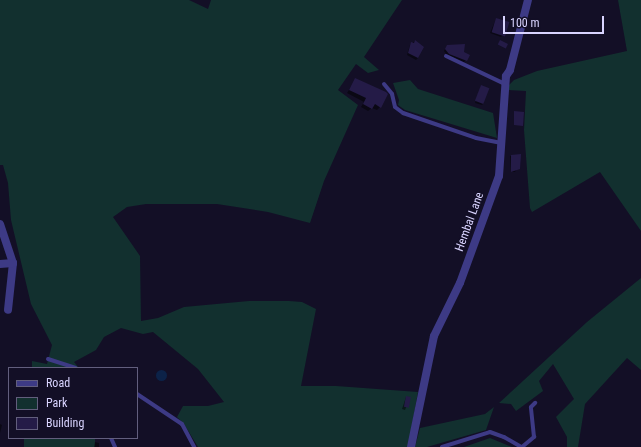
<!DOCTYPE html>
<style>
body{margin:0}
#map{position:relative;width:641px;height:447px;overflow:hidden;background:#130f26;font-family:"Roboto Condensed",sans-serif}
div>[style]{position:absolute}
.green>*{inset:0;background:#12302f;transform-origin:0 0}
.water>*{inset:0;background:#0c2248}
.round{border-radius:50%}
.shadow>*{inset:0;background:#0007}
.building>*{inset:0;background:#241b47;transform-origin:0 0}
.lane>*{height:4px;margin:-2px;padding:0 2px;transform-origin:2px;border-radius:2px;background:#3d3a85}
.street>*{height:8px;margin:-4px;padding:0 4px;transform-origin:4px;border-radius:4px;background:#3d3a85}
span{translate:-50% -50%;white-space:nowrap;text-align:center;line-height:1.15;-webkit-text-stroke:3px #130f26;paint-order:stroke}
.street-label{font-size:12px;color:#d9d4ff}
.legend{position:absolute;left:8px;top:367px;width:130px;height:72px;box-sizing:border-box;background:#130f26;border:1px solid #625e7d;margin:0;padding:5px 7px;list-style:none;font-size:12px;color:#d9d4ff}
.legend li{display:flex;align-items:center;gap:8px;height:20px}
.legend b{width:20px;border:1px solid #625e7d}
.scale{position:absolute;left:503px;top:16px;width:101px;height:18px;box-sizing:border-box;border:2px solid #d9d4ff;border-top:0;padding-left:5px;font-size:12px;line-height:14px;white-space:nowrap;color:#d9d4ff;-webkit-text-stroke:3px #130f26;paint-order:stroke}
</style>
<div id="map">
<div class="green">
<div style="clip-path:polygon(0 0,189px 0,208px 9px,211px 0,402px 0,364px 57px,379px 70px,368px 73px,356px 64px,338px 90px,358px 105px,324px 181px,310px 223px,268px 212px,217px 204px,146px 204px,127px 207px,113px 217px,140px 256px,141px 321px,158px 318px,184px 307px,249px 301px,289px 301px,302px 302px,316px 309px,301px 386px,336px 386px,418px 392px,408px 447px,198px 447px,184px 424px,177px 417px,183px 406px,208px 406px,224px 402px,198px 369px,153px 332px,143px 334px,121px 328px,104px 337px,96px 350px,74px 362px,79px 368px,32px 368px,32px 361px,47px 364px,52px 345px,31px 304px,11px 220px,8px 183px,3px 165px,0 165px)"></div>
<div style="clip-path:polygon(618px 0,641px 0,641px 231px,600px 172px,532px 212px,530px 208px,524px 130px,526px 91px,508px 90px,509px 85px,514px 80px,537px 71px,627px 51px)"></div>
<div style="clip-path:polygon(410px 80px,418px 89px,493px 113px,497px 138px,405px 110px,398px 105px,399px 100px,393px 83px)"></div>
<div style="clip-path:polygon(641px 278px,641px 370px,627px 358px,585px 404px,578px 447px,567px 447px,567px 437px,556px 417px,574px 399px,553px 364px,539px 381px,543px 391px,516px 411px,511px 404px,499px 403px,587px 322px)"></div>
<div style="clip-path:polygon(494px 407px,486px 430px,427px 447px,415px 447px,420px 428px,485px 414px)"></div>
<div style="left:24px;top:438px;width:71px;height:9px"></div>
<div style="clip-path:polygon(490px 438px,512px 447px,464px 447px)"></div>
</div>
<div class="water">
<div class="round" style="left:155.5px;top:369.5px;width:11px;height:11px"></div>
</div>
<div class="shadow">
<div style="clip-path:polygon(496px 19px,503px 35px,501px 37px,490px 33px)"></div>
<div style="clip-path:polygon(415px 41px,418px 58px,416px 60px,407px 55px,410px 45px)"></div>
<div style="clip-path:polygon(445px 49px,463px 52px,466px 60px,464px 62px,447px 55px,444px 51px)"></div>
<div style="clip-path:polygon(356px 79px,380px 107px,377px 110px,372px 108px,368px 111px,361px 107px,364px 102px,347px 93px)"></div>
<div style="clip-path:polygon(481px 86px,484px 103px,482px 105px,475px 103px)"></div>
<div style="clip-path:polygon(520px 155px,520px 164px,515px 172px,511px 172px,510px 156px)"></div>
<div style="clip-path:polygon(406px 397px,410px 398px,405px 410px,402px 409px)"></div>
<div style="clip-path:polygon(0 424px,2px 425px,0 433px)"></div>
<div style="clip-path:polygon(95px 442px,99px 443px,99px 447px,94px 447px)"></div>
</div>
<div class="building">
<div style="left:496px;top:18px;width:14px;height:15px;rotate:17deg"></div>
<div style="clip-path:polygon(415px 40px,424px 47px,418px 58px,408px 53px,411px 42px,414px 43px)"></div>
<div style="left:500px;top:40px;width:9px;height:5px;rotate:27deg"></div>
<div style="clip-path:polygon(465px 44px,464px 52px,470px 55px,467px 61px,449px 54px,445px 49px,447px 45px)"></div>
<div style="clip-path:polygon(355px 78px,386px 92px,388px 94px,381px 108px,375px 104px,372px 109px,363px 104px,366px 98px,349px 90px)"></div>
<div style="left:481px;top:85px;width:9px;height:17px;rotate:21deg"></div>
<div style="clip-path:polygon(514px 111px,524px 112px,523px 126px,514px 125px)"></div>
<div style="clip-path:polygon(521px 154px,520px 169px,511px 172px,511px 155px)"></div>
<div style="left:406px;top:396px;width:5px;height:11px;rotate:11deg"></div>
</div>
<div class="lane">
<div style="left:446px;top:56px;width:65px;rotate:25.4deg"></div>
<div style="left:384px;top:84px;width:13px;rotate:51deg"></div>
<div style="left:392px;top:94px;width:13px;rotate:77deg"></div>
<div style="left:395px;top:107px;width:10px;rotate:37deg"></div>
<div style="left:403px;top:113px;width:77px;rotate:18.9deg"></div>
<div style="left:476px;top:138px;width:26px;rotate:11deg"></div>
<div style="left:48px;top:359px;width:29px;rotate:18deg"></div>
<div style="left:137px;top:394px;width:54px;rotate:33.7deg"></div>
<div style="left:182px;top:424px;width:26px;rotate:62deg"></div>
<div style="left:111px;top:438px;width:10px;rotate:66deg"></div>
<div style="left:442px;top:447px;width:50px;rotate:-17.4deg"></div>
<div style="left:490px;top:432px;width:15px;rotate:20deg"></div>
<div style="left:504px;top:437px;width:20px;rotate:30deg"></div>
<div style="left:522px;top:447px;width:16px;rotate:-40deg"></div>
<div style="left:534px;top:437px;width:30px;rotate:-96deg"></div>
<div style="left:531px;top:407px;width:6px;rotate:-45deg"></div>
</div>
<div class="street">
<div style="left:0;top:224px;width:41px;rotate:71.6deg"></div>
<div style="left:13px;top:263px;width:47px;rotate:96.1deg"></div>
<div style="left:0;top:264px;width:13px;rotate:-4deg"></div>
<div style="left:411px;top:447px;width:113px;rotate:-78.3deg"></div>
<div style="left:434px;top:336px;width:59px;rotate:-63.9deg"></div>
<div style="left:460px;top:283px;width:114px;rotate:-70deg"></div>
<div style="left:499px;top:176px;width:100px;rotate:-86deg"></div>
<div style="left:506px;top:76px;width:7px;rotate:-56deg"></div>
<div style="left:510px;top:70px;width:72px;rotate:-75.6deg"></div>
</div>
<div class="street-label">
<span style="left:470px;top:222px;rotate:-70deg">Hembal Lane</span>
</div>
<ul class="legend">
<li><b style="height:5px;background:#3d3a85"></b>Road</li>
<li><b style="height:11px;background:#12302f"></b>Park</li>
<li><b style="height:11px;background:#241b47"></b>Building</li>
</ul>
<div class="scale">100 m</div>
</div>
